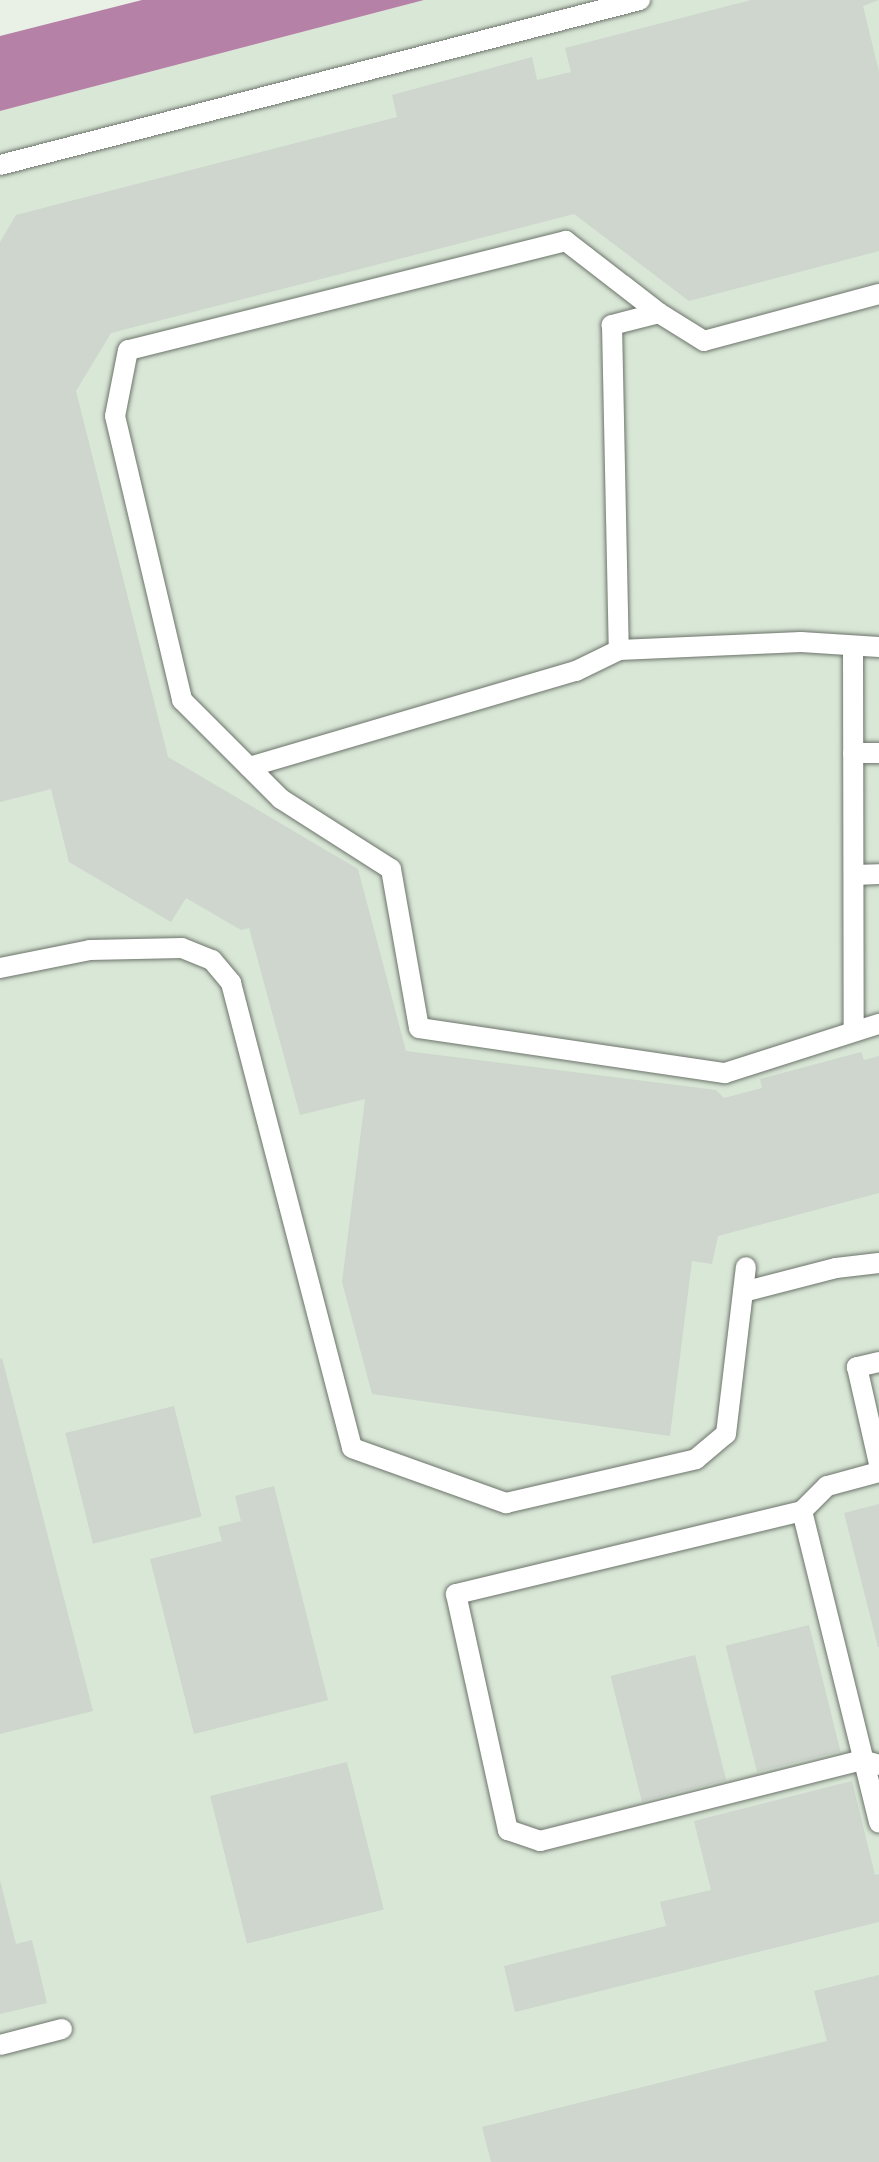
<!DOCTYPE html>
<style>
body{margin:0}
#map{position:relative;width:879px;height:2162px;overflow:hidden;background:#e9f1e7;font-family:"Space Grotesk",sans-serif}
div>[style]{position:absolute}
.built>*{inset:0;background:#d9e7d7}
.water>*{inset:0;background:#b681a6}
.building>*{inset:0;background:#ced6cd;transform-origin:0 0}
.roads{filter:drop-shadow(0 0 2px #6d746b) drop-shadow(0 0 2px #6d746b)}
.service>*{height:20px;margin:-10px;padding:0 10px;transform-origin:10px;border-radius:10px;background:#fff}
span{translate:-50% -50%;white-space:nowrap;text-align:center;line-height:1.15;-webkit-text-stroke:4.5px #f6fff5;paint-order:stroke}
</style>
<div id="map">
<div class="built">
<div style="clip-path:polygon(424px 0,879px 0,879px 2162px,0 2162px,0 111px)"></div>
</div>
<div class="water">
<div style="clip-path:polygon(142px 0,424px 0,0 111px,0 36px)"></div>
</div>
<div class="building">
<div style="clip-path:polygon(751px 0,879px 0,863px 6px,879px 72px,879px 251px,689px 301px,574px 214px,111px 333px,76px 391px,168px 757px,358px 869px,406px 1051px,716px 1090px,724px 1098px,762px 1088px,760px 1079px,861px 1052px,864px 1060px,879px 1056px,879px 1193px,718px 1236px,712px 1264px,692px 1261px,670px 1436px,372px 1394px,342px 1282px,365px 1099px,300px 1115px,249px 928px,241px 930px,186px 898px,171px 922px,69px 862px,51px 789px,0 802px,0 242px,16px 215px,397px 117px,392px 95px,532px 57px,537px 80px,571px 72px,565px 48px)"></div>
<div style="clip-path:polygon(2px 1358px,93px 1711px,0 1734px,0 1359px)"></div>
<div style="left:174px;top:1406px;width:114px;height:112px;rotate:76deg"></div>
<div style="clip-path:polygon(274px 1486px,328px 1700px,194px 1734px,150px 1559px,222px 1541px,218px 1527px,241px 1521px,235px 1496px)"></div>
<div style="clip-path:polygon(879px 1504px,879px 1647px,878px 1647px,844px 1513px)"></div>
<div style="left:809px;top:1625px;width:130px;height:86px;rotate:76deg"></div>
<div style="left:695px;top:1655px;width:129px;height:87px;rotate:76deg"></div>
<div style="left:347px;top:1762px;width:152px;height:141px;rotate:76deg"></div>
<div style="clip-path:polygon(852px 1781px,875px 1875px,879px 1874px,879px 1922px,515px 2012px,504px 1966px,666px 1926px,660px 1902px,711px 1890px,694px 1821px)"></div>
<div style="clip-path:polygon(0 1880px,16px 1944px,32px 1940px,47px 2003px,0 2014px)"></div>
<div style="clip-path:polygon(879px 1975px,879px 2162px,491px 2162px,482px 2127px,827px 2041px,814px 1991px)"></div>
</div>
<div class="roads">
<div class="service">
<div style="left:0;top:165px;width:661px;rotate:-14.46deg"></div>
<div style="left:879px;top:294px;width:181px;rotate:165deg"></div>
<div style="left:704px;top:341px;width:53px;rotate:-148.1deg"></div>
<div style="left:659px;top:313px;width:118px;rotate:-142.3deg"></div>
<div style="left:566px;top:241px;width:451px;rotate:166deg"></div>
<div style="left:128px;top:350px;width:67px;rotate:101.1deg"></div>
<div style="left:115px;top:416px;width:292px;rotate:76.7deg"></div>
<div style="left:182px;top:700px;width:140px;rotate:45deg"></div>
<div style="left:281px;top:799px;width:130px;rotate:32.5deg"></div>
<div style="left:391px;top:869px;width:161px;rotate:80deg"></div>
<div style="left:419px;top:1028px;width:309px;rotate:8.4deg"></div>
<div style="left:725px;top:1073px;width:162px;rotate:-17.7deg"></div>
<div style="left:659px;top:313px;width:49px;rotate:165.7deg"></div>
<div style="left:612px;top:325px;width:325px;rotate:88.8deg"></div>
<div style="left:619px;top:650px;width:182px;rotate:-2.5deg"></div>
<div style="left:801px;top:642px;width:78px;rotate:3.7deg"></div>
<div style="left:853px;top:648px;width:383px;rotate:89.9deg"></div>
<div style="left:853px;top:753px;width:26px"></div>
<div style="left:249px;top:767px;width:341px;rotate:-16.4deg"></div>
<div style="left:576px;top:671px;width:48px;rotate:-26deg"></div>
<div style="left:854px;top:875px;width:25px;rotate:-2deg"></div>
<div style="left:0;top:968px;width:92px;rotate:-11.3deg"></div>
<div style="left:90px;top:950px;width:92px;rotate:-1.2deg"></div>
<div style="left:182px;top:948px;width:32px;rotate:22deg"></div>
<div style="left:212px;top:960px;width:30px;rotate:50deg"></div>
<div style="left:231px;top:983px;width:480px;rotate:75.4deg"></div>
<div style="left:352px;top:1448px;width:164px;rotate:19.7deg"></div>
<div style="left:506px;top:1503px;width:195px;rotate:-13deg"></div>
<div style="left:696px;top:1459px;width:39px;rotate:-40deg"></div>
<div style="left:726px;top:1434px;width:168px;rotate:-83.2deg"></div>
<div style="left:743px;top:1292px;width:96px;rotate:-14.5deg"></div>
<div style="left:836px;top:1268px;width:43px;rotate:-6.6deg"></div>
<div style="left:879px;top:1362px;width:23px;rotate:167deg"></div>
<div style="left:857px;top:1367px;width:99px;rotate:77.2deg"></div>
<div style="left:879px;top:1472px;width:54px;rotate:164.9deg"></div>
<div style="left:827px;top:1486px;width:35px;rotate:135deg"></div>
<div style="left:802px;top:1511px;width:321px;rotate:76.1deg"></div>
<div style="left:802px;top:1511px;width:356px;rotate:166.5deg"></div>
<div style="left:456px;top:1594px;width:242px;rotate:77.6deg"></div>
<div style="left:508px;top:1830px;width:34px;rotate:19deg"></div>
<div style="left:540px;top:1841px;width:332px;rotate:-14.1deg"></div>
<div style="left:862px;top:1760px;width:18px;rotate:16deg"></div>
<div style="left:0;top:2045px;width:64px;rotate:-14.5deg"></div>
</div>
</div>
</div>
